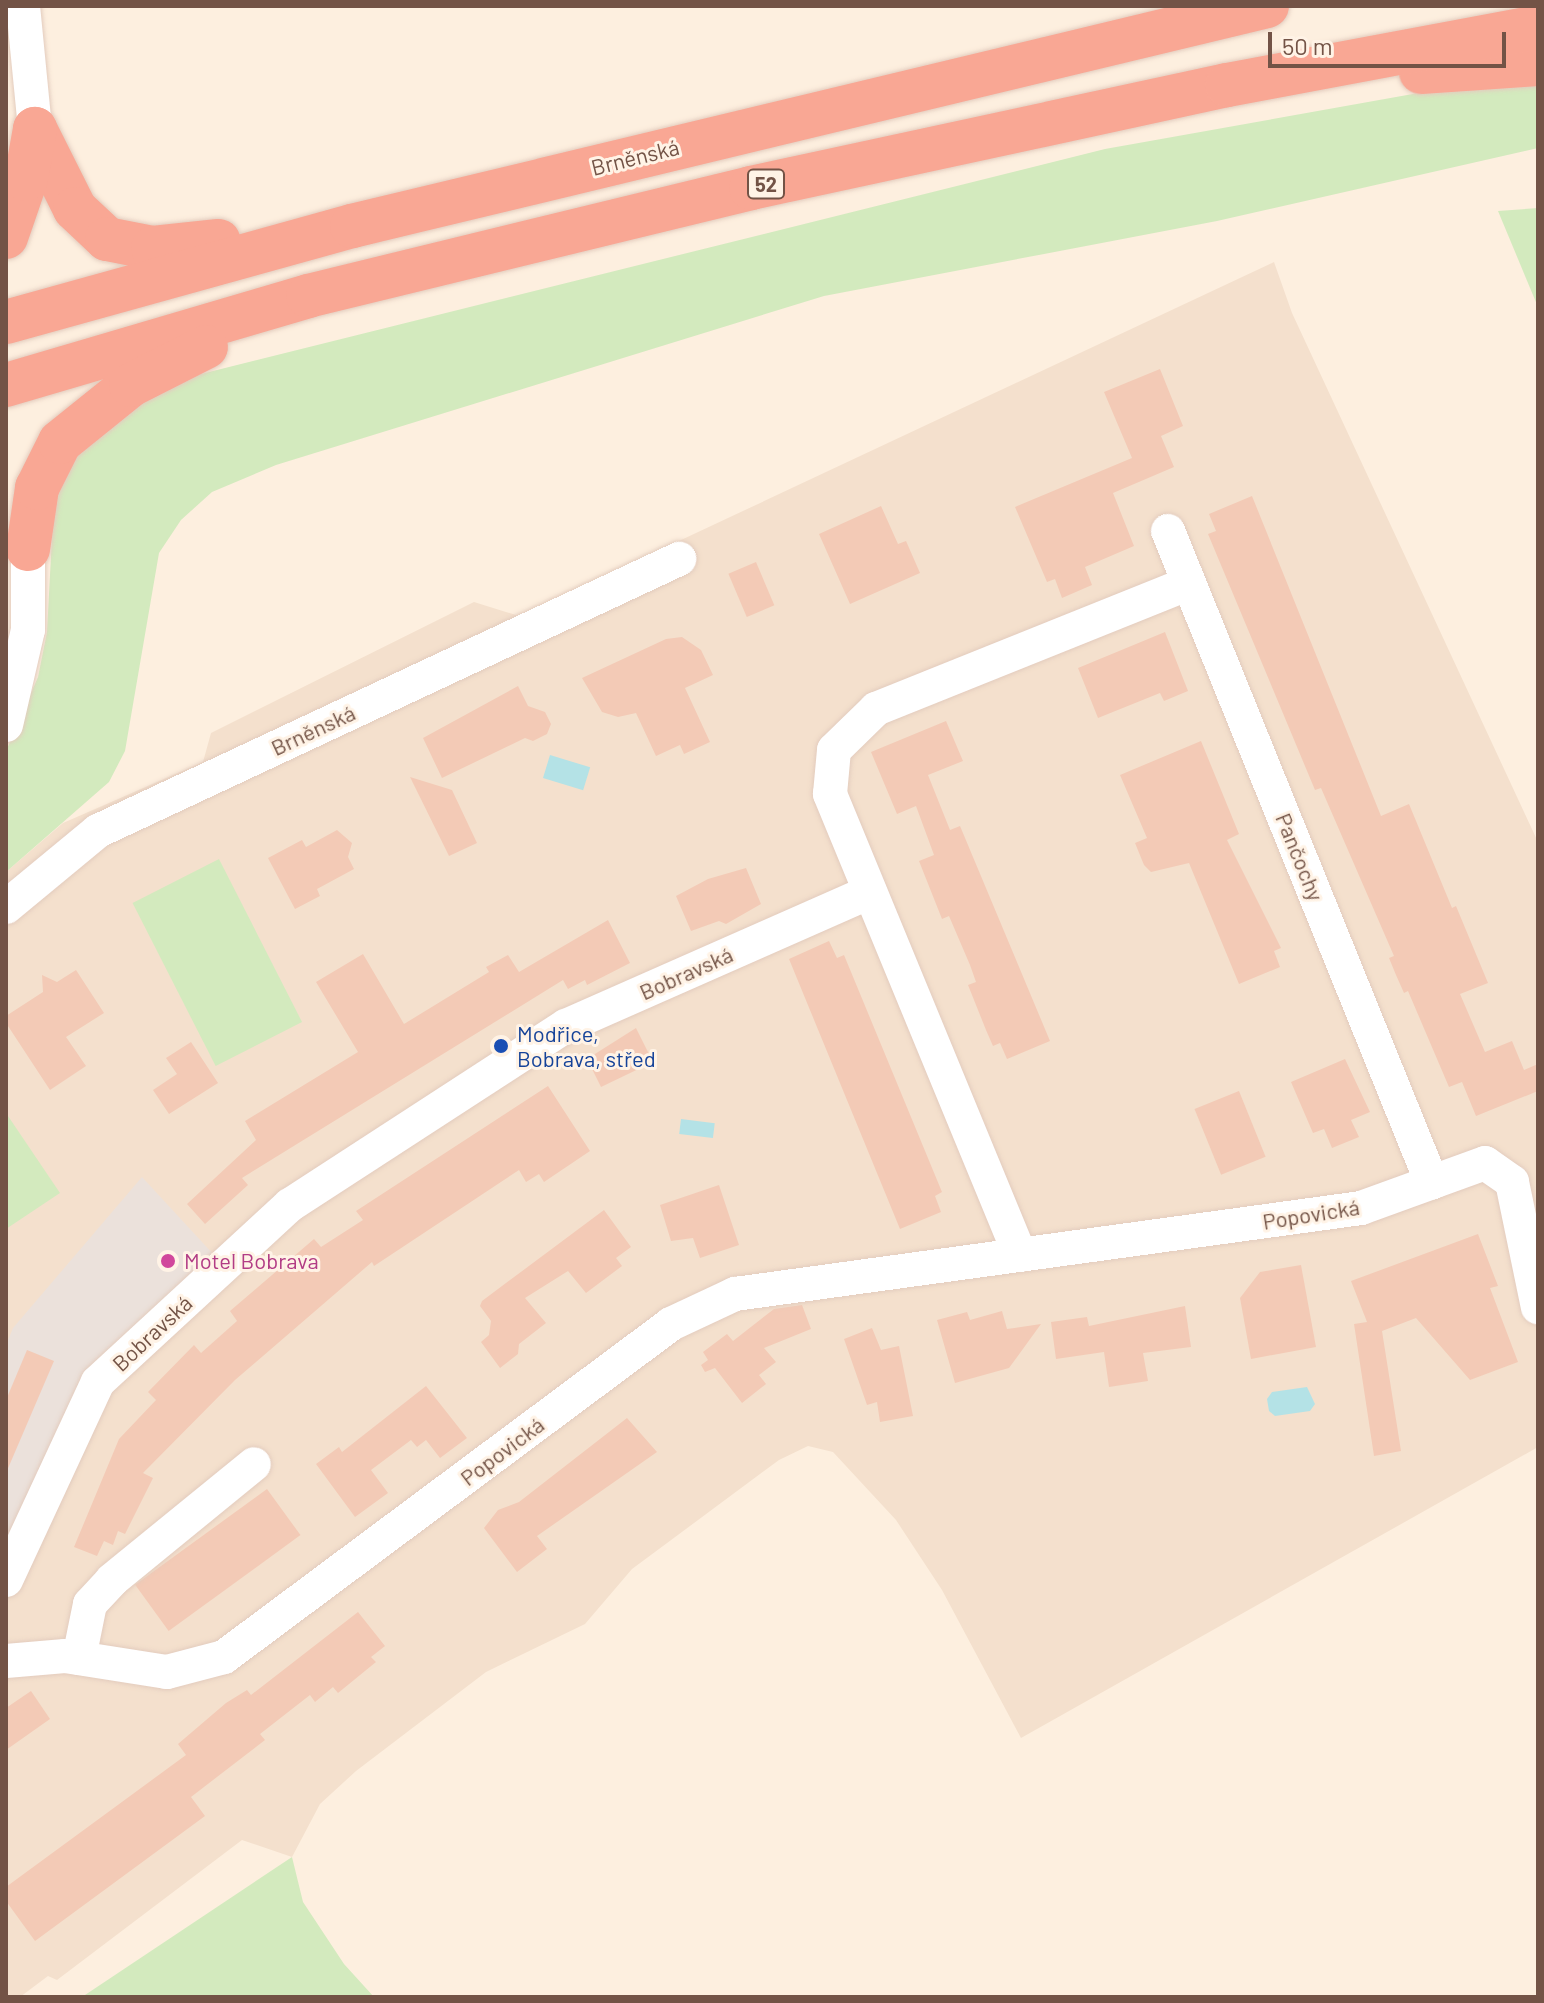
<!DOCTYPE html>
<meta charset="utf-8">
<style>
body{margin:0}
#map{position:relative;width:1544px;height:2003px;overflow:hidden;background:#fdefdf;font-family:Barlow,sans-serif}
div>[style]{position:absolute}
.residential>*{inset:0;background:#f4e0cd}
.industrial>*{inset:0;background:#ebe1db}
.green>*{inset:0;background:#d3eabe;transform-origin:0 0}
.water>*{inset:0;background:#b4e2e6;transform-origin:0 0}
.building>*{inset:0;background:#f3cab6;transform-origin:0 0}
.roads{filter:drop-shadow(0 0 2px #e3ccbe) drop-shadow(0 0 2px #e3ccbe)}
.minor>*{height:34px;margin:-17px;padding:0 17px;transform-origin:17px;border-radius:17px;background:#fff}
.highway>*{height:44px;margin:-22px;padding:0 22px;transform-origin:22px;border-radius:22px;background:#f9a794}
.dots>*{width:22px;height:22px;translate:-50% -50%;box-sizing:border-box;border:4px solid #fff3e6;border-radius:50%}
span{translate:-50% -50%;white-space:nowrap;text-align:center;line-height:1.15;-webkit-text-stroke:6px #fff3e6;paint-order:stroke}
.shield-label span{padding:2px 6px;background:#fff3e6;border:2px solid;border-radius:6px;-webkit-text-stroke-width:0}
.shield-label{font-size:20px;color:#735346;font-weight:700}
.street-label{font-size:22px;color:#735346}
.transit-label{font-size:22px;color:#164399}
.left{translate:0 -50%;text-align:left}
.hotel-label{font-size:22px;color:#b23c85}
.frame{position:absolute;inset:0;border:8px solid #735346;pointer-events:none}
.scale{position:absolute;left:1268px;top:32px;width:238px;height:36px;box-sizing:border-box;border:4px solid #735346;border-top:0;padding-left:10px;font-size:24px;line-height:28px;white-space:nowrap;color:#735346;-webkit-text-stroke:6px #fff3e6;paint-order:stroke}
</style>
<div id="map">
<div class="residential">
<div style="clip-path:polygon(1274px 262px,1292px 313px,1538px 842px,1538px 1447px,1021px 1738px,942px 1590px,896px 1520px,833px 1452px,808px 1446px,779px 1460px,632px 1569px,585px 1624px,486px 1672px,356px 1771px,320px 1804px,292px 1857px,242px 1840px,57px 1980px,48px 1976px,20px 1997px,6px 1997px,6px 872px,63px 823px,203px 762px,211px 733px,474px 602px,519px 616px)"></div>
</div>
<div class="industrial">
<div style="clip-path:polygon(142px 1177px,214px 1255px,172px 1291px,6px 1554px,6px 1345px,13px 1328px)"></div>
</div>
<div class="green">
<div style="clip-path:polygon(1538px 81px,1538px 148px,1217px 221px,824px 296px,276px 465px,212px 492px,181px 520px,159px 553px,125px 751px,109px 782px,6px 872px,6px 751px,38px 677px,47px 632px,54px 499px,87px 435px,185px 378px,1105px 149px,1480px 82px)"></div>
<div style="clip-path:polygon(1538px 208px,1538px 307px,1498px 211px)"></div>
<div style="left:219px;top:859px;width:183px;height:97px;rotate:63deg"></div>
<div style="clip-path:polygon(6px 1113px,60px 1193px,6px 1229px)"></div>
<div style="clip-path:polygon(292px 1857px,303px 1902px,344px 1964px,374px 1997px,82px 1997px)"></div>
</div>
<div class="water">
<div style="left:550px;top:755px;width:42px;height:24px;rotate:17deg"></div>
<div style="left:681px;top:1119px;width:34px;height:15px;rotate:7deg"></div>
<div style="clip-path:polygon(1307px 1387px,1315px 1404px,1310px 1411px,1275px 1416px,1269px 1411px,1267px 1399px,1272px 1392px)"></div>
</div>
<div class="building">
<div style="clip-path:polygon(1160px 369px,1183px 426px,1161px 436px,1174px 467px,1113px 493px,1134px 546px,1085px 567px,1092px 585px,1062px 598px,1055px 579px,1047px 582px,1015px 507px,1132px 458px,1104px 392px)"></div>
<div style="clip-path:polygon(1252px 496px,1381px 816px,1409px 804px,1452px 908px,1456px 906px,1488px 983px,1460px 994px,1485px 1052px,1512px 1041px,1524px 1070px,1538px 1064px,1538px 1091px,1476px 1116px,1462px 1082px,1449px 1087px,1408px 991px,1404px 993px,1396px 975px,1389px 958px,1394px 956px,1321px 788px,1315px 790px,1208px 534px,1216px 531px,1209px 514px)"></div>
<div style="clip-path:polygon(881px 506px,898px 544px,906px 541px,920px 573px,850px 604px,819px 534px)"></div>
<div style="left:756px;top:562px;width:47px;height:30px;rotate:67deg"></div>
<div style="clip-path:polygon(1165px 632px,1188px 691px,1164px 701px,1160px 693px,1098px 718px,1078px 668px)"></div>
<div style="clip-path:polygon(682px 637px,701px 650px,713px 675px,685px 688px,710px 742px,684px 754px,680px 745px,656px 756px,636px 713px,618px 717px,602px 712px,582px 678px,666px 639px)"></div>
<div style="clip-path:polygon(518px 686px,528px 706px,545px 712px,551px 724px,547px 734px,533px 741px,525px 738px,442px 778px,423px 738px)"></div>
<div style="clip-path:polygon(946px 721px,963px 761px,928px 775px,950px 830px,960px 826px,1050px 1041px,1007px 1059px,1000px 1043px,993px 1046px,986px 1030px,968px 985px,976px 982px,970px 965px,949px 916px,942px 919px,919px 861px,934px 855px,916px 806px,897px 814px,871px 752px)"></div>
<div style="clip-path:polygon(1201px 741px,1239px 834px,1227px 840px,1281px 948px,1274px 951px,1280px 967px,1239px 984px,1189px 863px,1151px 872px,1144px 865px,1135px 843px,1147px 838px,1120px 775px)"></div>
<div style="clip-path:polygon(410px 777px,452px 790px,477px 843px,449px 856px)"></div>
<div style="clip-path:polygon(337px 830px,352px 843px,348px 857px,354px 869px,317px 889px,320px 896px,295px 909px,268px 858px,302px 840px,306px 847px)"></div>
<div style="clip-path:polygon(746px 868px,761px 904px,726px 924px,719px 921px,691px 931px,676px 896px,708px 879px)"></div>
<div style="clip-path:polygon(608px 920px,630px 963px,587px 985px,585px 980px,568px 989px,563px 980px,242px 1178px,248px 1185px,205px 1224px,187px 1204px,256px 1140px,245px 1121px,358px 1052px,316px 982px,363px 954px,404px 1024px,489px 972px,486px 967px,508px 955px,519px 972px)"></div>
<div style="clip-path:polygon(829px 941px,837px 958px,844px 955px,942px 1192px,935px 1196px,941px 1212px,900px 1229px,789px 959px)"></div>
<div style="clip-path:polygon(76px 970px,104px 1013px,66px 1037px,86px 1066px,50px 1090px,6px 1023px,6px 1016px,43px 992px,42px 975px,57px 982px)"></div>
<div style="clip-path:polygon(636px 1028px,653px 1062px,601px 1087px,587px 1059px)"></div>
<div style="clip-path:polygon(191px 1042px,218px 1083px,169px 1114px,153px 1090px,177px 1074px,166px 1058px)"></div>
<div style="clip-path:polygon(1345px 1059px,1370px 1112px,1351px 1120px,1359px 1137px,1332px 1148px,1324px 1129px,1313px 1133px,1291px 1082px)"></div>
<div style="clip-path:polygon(548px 1086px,590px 1151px,544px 1182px,539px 1174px,526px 1182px,519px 1170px,374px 1266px,372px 1262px,235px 1380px,143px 1473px,153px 1478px,125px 1534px,118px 1531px,113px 1545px,104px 1541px,97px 1556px,74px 1547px,119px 1439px,156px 1400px,148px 1392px,194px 1345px,201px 1353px,237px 1321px,230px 1311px,314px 1239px,321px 1247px,363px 1220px,356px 1211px)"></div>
<div style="left:1239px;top:1091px;width:71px;height:48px;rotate:68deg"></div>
<div style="clip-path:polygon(719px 1185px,739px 1245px,700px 1258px,693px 1238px,671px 1241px,660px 1205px)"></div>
<div style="clip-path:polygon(604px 1210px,631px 1247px,616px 1258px,622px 1266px,586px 1293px,568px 1271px,525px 1298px,546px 1323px,519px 1344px,518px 1354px,500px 1368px,481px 1342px,489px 1335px,491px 1321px,480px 1306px,482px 1301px)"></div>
<div style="clip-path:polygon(1478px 1234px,1498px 1286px,1490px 1288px,1518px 1362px,1470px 1380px,1416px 1318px,1382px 1331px,1401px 1451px,1374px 1456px,1354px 1324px,1367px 1322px,1351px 1281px)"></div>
<div style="clip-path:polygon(1301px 1265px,1316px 1347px,1251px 1359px,1240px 1298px,1260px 1272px)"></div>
<div style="clip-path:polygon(802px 1305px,811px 1329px,764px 1348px,776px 1362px,759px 1375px,766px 1384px,742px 1403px,715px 1368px,705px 1372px,701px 1365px,708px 1360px,703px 1352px,727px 1334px,733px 1341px,774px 1309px)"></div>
<div style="clip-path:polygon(1185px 1306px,1191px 1347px,1143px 1353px,1148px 1381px,1109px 1387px,1104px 1352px,1056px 1359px,1051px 1322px,1087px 1317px,1089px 1326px)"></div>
<div style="clip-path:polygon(1002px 1311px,1007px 1329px,1041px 1324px,1009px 1368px,955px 1383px,937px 1320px,967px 1312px,970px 1320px)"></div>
<div style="clip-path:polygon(872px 1328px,881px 1350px,899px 1346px,913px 1416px,880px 1422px,877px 1402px,867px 1405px,844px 1339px)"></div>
<div style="clip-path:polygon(27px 1350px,54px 1361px,6px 1473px,6px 1400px)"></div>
<div style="clip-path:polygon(426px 1386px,467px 1438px,440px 1458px,426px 1440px,417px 1447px,411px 1440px,371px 1470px,388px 1493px,355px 1517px,316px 1464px,339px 1447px,342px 1452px)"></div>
<div style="clip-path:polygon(627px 1418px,657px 1452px,537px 1536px,547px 1549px,517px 1572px,484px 1528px,498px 1510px,519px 1502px)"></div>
<div style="left:267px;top:1489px;width:57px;height:163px;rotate:54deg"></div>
<div style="clip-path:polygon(358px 1612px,385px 1646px,371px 1657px,376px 1662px,338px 1693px,333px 1687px,315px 1702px,310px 1695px,260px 1734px,265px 1740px,191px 1797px,205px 1816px,35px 1941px,6px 1901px,6px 1887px,186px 1755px,178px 1744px,226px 1703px,247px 1690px,251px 1695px)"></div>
<div style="clip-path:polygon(31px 1691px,50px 1719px,6px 1750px,6px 1708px)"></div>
</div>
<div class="roads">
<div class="minor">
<div style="left:23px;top:6px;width:124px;rotate:84.4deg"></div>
<div style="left:1168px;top:531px;width:703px;rotate:67.96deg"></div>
<div style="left:6px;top:725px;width:98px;rotate:-77deg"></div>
<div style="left:28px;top:630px;width:81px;rotate:-90deg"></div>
<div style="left:6px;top:907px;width:119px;rotate:-39.6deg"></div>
<div style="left:98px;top:831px;width:642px;rotate:-25.09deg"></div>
<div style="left:1020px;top:1255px;width:499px;rotate:-112.4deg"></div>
<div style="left:830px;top:794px;width:44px;rotate:-84.8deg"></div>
<div style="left:834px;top:750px;width:59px;rotate:-44.3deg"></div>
<div style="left:876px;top:709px;width:337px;rotate:-21.9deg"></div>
<div style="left:6px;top:1580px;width:218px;rotate:-65.1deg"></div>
<div style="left:98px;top:1382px;width:261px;rotate:-42.7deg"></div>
<div style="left:290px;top:1205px;width:329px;rotate:-33deg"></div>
<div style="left:566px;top:1026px;width:332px;rotate:-23.8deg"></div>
<div style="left:79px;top:1658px;width:55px;rotate:-78.5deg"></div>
<div style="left:90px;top:1604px;width:33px;rotate:-47deg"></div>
<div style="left:112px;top:1580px;width:183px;rotate:-39.2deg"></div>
<div style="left:6px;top:1661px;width:59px;rotate:-4.8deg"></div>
<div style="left:65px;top:1656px;width:103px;rotate:8.9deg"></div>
<div style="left:167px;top:1672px;width:59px;rotate:-14.7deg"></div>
<div style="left:224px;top:1657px;width:557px;rotate:-36.68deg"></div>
<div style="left:671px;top:1324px;width:71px;rotate:-25.1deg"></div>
<div style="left:735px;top:1294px;width:632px;rotate:-7.82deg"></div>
<div style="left:1361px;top:1208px;width:132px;rotate:-19.9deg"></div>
<div style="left:1485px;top:1163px;width:33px;rotate:35deg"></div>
<div style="left:1512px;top:1182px;width:128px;rotate:78.3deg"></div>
</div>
<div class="highway">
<div style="left:1421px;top:72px;width:117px;rotate:-3.9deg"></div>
<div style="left:35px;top:129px;width:89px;rotate:63.4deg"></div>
<div style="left:75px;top:209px;width:44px;rotate:43.2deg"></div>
<div style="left:107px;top:239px;width:47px;rotate:11.1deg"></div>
<div style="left:153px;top:248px;width:66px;rotate:-6.1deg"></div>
<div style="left:6px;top:237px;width:61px;rotate:-71deg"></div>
<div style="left:26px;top:179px;width:51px;rotate:-79.8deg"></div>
<div style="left:6px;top:322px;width:359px;rotate:-15.5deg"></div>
<div style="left:352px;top:226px;width:941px;rotate:-13.52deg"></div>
<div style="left:6px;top:385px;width:315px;rotate:-16.4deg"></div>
<div style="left:308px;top:296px;width:456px;rotate:-13.7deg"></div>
<div style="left:751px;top:188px;width:487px;rotate:-12.2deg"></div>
<div style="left:1227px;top:85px;width:316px;rotate:-10.6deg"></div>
<div style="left:28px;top:549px;width:62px;rotate:-81.6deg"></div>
<div style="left:37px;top:488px;width:51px;rotate:-63.4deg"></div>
<div style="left:60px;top:442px;width:91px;rotate:-38.8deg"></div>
<div style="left:131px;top:385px;width:84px;rotate:-26.9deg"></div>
</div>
</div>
<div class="dots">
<div style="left:501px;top:1046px;background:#1a4fb4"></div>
<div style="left:168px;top:1261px;background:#d1479c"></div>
</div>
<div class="shield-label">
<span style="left:766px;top:184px">52</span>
</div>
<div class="street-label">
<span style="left:635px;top:157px;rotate:-14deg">Brněnská</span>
<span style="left:313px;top:730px;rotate:-25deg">Brněnská</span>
<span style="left:1300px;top:857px;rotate:68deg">Pančochy</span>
<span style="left:686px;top:973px;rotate:-24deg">Bobravská</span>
<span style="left:1311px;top:1214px;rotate:-9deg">Popovická</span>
<span style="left:152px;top:1333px;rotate:-43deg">Bobravská</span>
<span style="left:502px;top:1451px;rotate:-37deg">Popovická</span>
</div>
<div class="transit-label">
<span class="left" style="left:517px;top:1046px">Modřice,<br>Bobrava, střed</span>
</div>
<div class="hotel-label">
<span class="left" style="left:184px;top:1261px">Motel Bobrava</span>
</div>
<div class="frame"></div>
<div class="scale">50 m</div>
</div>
